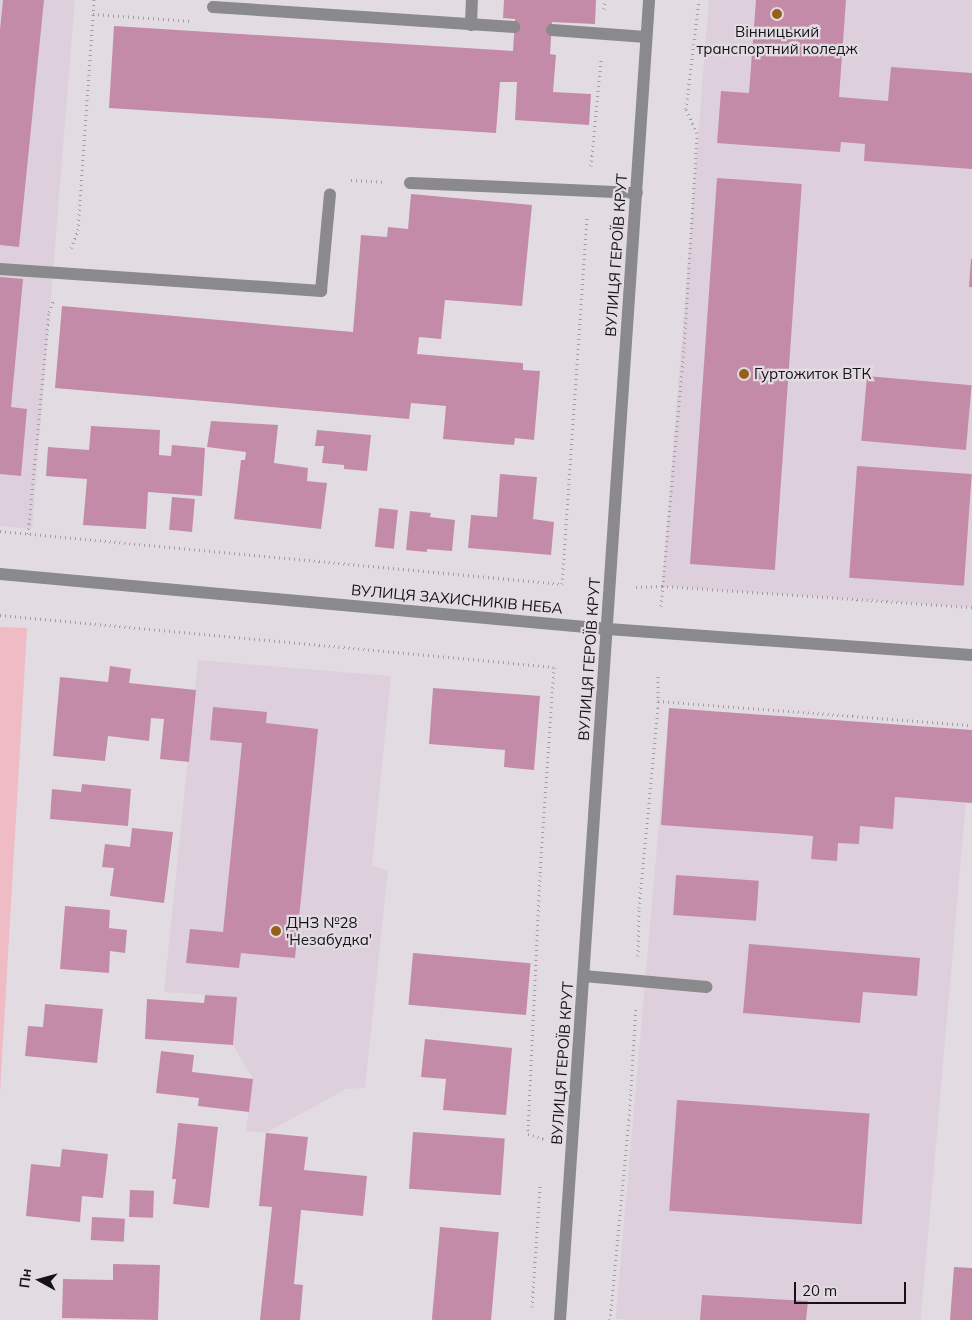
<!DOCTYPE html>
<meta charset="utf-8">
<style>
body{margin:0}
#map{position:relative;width:972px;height:1320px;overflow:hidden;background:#e2dce2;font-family:Mulish,sans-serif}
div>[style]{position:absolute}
.built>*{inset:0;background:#ddd0dc;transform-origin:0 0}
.green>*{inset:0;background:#efbbc4}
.building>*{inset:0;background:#c48ba9;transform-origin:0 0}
.path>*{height:3px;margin-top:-1.5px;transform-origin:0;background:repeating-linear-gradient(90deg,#a19ca1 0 1px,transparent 0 5px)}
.service>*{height:12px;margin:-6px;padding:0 6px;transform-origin:6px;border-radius:6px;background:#8a898c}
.minor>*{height:12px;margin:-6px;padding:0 6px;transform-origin:6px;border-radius:6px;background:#8a898c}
.dots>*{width:14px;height:14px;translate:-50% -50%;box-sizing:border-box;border:2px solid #e2dce2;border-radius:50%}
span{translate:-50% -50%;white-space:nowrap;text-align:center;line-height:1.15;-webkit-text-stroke:4.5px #e2dce2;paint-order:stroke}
.poi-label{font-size:15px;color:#151315}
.left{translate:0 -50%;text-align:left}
.street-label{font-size:15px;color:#151315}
.north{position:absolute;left:15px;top:1255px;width:50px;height:50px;-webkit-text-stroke:4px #e2dce2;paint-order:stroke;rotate:277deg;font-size:14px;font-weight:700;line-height:20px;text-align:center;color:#151315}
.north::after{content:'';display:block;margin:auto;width:18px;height:22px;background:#151315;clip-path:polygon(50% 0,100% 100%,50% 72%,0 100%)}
.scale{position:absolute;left:794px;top:1282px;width:112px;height:22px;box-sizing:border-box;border:2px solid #151315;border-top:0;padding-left:6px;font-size:15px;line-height:18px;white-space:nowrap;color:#151315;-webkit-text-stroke:4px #e2dce2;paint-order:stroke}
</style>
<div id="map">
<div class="built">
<div style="clip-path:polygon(0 0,75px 0,32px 529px,0 526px)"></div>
<div style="clip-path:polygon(709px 0,972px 0,972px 607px,662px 586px)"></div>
<div style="clip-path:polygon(198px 660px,391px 676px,372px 866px,388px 870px,365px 1088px,346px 1089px,266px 1133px,246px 1131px,253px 1079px,233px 1045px,236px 997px,164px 992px)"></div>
<div style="left:669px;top:708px;width:304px;height:613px;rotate:5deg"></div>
</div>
<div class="green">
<div style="clip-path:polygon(0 627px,27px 628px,0 1093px)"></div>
</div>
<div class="building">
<div style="clip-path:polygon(3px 0,44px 0,19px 247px,0 245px,0 30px)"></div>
<div style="clip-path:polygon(504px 0,596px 0,595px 24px,552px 22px,550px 54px,556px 55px,553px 92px,591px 94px,589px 125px,515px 120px,517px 82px,500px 82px,496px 133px,109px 108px,114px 26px,513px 51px,515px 19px,503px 18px)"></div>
<div style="clip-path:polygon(756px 0,846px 0,839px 97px,888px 101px,891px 67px,972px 73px,972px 169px,864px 161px,865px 144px,841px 142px,840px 152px,717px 143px,721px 91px,749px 93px)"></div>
<div style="left:717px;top:178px;width:85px;height:387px;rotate:4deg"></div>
<div style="clip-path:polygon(411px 194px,532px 205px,522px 306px,445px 300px,441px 339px,419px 337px,417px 354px,523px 363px,523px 370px,540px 371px,534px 440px,515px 438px,514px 445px,443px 439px,446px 406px,411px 403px,409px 419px,55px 388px,62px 306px,353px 332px,361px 235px,387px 237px,388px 227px,408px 229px)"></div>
<div style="clip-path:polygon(971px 259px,972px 259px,972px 287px,969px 287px)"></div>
<div style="clip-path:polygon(0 277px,23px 279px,11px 407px,27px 409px,21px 476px,0 474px)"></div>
<div style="left:867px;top:376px;width:105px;height:65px;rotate:5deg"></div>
<div style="clip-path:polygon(211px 421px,278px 425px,274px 463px,308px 468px,307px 481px,327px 483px,321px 529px,234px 519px,241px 460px,245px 460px,246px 452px,207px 447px)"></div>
<div style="clip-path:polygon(91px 426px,160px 430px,159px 455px,171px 456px,172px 445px,205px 448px,202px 496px,148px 492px,146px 529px,83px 525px,87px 479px,46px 476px,48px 447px,89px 450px)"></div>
<div style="clip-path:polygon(317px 430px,371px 435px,367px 471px,344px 469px,344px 465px,322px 463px,324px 446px,315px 446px)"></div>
<div style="left:857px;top:466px;width:115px;height:112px;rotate:4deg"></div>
<div style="clip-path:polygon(500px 474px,537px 477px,533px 519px,554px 522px,551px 555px,468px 548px,471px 515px,497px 517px)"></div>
<div style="left:172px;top:497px;width:23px;height:33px;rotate:5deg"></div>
<div style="left:379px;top:508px;width:19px;height:39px;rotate:6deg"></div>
<div style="clip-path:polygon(410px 511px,431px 513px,430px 517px,455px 520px,452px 551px,427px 549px,427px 552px,406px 550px)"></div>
<div style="clip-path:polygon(110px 666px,131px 669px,129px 683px,196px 690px,189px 762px,160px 759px,164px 719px,151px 718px,149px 741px,108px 736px,105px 761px,53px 756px,60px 677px,108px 682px)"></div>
<div style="clip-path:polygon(433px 688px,540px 696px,534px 770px,504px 767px,505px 750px,429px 744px)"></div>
<div style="clip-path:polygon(213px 707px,267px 712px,266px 723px,318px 729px,295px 958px,241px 953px,239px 968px,186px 963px,190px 929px,223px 932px,242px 743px,210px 740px)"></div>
<div style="clip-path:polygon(669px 708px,972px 730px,972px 803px,895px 797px,893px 829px,860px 826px,859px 844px,838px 843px,837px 861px,811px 859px,813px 836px,661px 825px)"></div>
<div style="clip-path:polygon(82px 784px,131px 789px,128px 826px,50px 819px,52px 789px,81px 792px)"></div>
<div style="clip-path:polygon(132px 828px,173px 832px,164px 903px,110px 896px,114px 868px,102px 867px,105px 844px,130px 847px)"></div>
<div style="left:676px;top:875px;width:83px;height:40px;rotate:4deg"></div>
<div style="clip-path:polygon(65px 906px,110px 910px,109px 928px,127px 930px,125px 953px,110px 951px,109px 973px,60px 969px)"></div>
<div style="clip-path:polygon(749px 944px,920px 958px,917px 996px,863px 992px,860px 1023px,743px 1013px)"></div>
<div style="left:413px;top:953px;width:118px;height:52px;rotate:5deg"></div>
<div style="clip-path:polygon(205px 995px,237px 997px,233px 1045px,145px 1039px,147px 999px,204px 1003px)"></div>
<div style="clip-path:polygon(45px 1004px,103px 1009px,97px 1063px,25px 1056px,28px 1026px,43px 1027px)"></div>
<div style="clip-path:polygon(425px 1039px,512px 1048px,506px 1115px,443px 1110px,446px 1079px,421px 1077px)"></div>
<div style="clip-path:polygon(161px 1051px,194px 1055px,192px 1072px,253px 1079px,249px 1112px,198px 1106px,199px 1098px,156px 1093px)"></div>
<div style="left:677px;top:1100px;width:193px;height:111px;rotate:4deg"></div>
<div style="clip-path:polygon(178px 1123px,218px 1127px,209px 1208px,173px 1204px,176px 1179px,172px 1179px)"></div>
<div style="left:413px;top:1132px;width:92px;height:57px;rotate:4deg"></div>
<div style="clip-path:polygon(266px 1133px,308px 1137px,304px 1170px,367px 1176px,363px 1216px,301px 1210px,294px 1284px,303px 1285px,300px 1320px,260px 1320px,272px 1207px,259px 1206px)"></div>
<div style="clip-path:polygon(62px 1149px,108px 1154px,103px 1198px,82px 1196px,80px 1222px,26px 1216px,31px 1164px,60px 1167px)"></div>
<div style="left:130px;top:1190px;width:24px;height:27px;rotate:2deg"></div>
<div style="left:92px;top:1217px;width:33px;height:23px;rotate:3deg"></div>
<div style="left:440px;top:1227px;width:59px;height:93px;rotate:5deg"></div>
<div style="clip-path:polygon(113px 1264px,160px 1265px,158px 1320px,62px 1318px,63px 1279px,113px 1280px)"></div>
<div style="clip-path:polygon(954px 1267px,972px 1268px,972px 1320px,950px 1320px)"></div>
<div style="clip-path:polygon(702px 1295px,808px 1301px,806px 1320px,700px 1320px)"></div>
</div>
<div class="path">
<div style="left:604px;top:9px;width:9px;rotate:-84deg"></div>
<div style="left:93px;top:14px;width:99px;rotate:4deg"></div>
<div style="left:591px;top:166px;width:106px;rotate:-84.6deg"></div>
<div style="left:351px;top:180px;width:33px;rotate:3deg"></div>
<div style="left:71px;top:248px;width:19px;rotate:-69deg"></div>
<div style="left:78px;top:230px;width:231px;rotate:-86deg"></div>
<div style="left:0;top:531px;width:564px;rotate:5.39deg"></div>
<div style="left:562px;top:584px;width:368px;rotate:-86.1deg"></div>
<div style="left:28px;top:534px;width:223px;rotate:-84.6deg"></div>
<div style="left:49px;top:312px;width:14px;rotate:-69deg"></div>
<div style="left:636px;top:587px;width:26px;rotate:-2deg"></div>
<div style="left:662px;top:586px;width:311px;rotate:3.9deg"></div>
<div style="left:661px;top:606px;width:259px;rotate:-84.9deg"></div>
<div style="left:684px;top:348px;width:215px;rotate:-86.5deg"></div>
<div style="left:697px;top:133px;width:26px;rotate:-115deg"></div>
<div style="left:686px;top:109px;width:110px;rotate:-83.2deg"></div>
<div style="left:0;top:615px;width:556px;rotate:5.36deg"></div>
<div style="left:554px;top:667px;width:208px;rotate:93.9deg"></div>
<div style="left:540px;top:875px;width:259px;rotate:92.7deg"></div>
<div style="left:528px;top:1134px;width:19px;rotate:18deg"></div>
<div style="left:658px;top:701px;width:315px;rotate:4.4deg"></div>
<div style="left:638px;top:956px;width:48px;rotate:-88.8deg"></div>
<div style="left:639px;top:908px;width:202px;rotate:-84.6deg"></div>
<div style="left:658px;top:707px;width:32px;rotate:-90deg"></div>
<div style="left:532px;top:1307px;width:121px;rotate:-86.2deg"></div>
<div style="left:610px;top:1320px;width:201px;rotate:-84.6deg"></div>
<div style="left:629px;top:1120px;width:113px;rotate:-86.5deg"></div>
</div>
<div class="service">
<div style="left:213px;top:7px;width:302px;rotate:3.8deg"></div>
<div style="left:471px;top:25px;width:25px;rotate:-88deg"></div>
<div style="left:552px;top:30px;width:94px;rotate:4.3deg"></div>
<div style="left:410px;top:183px;width:227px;rotate:2.5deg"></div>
<div style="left:0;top:269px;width:322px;rotate:3.9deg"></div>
<div style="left:321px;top:291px;width:97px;rotate:-84.7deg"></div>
<div style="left:584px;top:976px;width:123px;rotate:5.1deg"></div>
</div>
<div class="minor">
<div style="left:0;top:574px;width:610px;rotate:5.17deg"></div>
<div style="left:608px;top:629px;width:365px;rotate:4.1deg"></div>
<div style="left:560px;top:1320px;width:1323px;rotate:-86.14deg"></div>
</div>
<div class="dots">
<div style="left:777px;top:14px;background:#966019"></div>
<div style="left:744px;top:374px;background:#966019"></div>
<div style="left:276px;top:931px;background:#966019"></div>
</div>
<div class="poi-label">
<span style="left:777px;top:40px">Вінницький<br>транспортний коледж</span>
<span class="left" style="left:754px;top:374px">Гуртожиток ВТК</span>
<span class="left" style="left:286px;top:931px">ДНЗ №28<br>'Незабудка'</span>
</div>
<div class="street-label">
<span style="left:616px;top:255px;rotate:-86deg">ВУЛИЦЯ ГЕРОЇВ КРУТ</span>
<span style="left:457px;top:599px;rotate:5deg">ВУЛИЦЯ ЗАХИСНИКІВ НЕБА</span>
<span style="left:589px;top:659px;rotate:-86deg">ВУЛИЦЯ ГЕРОЇВ КРУТ</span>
<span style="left:562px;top:1063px;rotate:-86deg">ВУЛИЦЯ ГЕРОЇВ КРУТ</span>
</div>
<div class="north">Пн</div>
<div class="scale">20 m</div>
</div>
